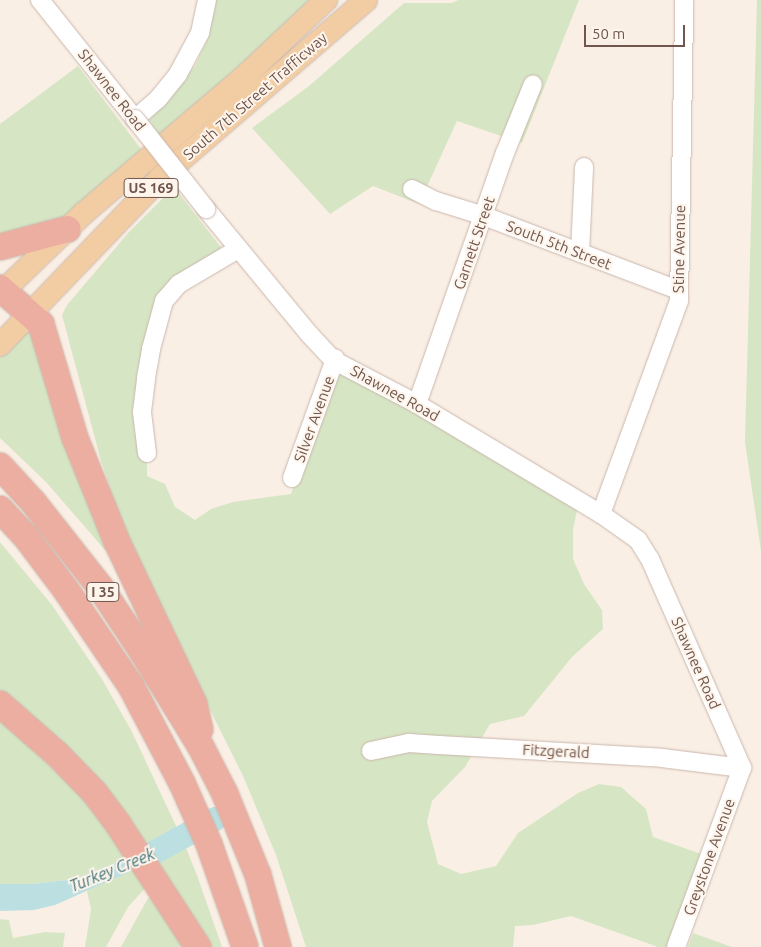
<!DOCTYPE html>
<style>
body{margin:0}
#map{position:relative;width:761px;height:947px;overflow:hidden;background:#faefe5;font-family:Ubuntu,sans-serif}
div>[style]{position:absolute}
.green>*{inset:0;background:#d6e6c5}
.water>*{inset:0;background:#bcdfe1}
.river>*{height:24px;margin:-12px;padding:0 12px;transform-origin:12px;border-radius:12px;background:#bcdfe1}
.roads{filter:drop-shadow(0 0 1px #cab7ac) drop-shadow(0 0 1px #cab7ac)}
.minor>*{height:18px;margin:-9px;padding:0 9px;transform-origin:9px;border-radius:9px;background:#fff}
.major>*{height:22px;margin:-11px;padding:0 11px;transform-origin:11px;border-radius:11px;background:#f2cda4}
.highway>*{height:26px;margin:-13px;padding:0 13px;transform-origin:13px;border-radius:13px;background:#edaea2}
.bridges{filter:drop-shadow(0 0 1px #cab7ac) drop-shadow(0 0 1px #cab7ac)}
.minor-bridge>*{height:18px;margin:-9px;padding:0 9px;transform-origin:9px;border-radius:9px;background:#fff}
span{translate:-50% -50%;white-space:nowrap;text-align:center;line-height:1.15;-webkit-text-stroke:4px #fdf4eb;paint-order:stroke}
.shield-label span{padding:1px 4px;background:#fdf4eb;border:1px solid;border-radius:4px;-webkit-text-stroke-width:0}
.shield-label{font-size:14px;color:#70564d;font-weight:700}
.street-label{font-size:15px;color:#70564d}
.water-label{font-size:16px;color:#46777a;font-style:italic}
.scale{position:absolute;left:584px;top:25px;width:101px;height:22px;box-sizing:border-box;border:2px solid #70564d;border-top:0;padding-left:6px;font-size:15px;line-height:18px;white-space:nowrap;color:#70564d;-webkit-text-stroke:4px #fdf4eb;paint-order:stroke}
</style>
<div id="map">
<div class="green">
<div style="clip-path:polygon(216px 0,309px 0,253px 54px,160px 136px,149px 120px,195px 66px,208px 38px)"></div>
<div style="clip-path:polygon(458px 0,579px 0,522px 143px,457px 121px,419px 204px,373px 186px,330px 214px,252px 128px,309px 86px,404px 3px,452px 3px)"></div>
<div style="clip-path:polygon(757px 0,761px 0,761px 551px,745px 442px)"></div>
<div style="clip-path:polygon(78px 66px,144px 153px,74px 213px,0 242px,0 124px)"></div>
<div style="clip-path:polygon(174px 187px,223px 250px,154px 309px,137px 373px,136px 416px,147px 460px,147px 476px,165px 484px,175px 507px,195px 520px,211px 509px,233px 502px,291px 494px,337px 371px,342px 370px,577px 510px,573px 530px,573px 559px,584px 584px,602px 610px,603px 629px,572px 657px,524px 716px,490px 724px,465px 767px,432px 801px,427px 822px,438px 864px,461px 874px,496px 866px,518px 833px,578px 793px,599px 784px,621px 787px,646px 809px,653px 837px,704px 855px,668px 947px,658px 947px,571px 916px,533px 925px,515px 926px,513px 947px,306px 947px,276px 855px,243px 776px,142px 574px,124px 531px,101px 461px,62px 315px,67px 305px,129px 232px)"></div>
<div style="clip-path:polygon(30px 329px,110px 547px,105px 550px,46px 482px,0 438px,0 357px)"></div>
<div style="clip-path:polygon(0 542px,52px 605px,102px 679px,131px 730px,176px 826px,144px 846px,0 696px)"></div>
<div style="clip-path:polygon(0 720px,83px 797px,128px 858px,75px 879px,32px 884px,0 884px)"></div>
<div style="clip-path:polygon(185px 845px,198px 878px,222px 947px,205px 947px,156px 860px)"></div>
<div style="clip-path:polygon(138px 866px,148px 885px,128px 907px,106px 947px,85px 947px,91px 909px,87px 891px)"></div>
<div style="clip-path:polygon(148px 898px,156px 899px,182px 947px,121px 947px)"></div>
<div style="clip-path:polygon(0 919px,9px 920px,13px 938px,45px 932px,65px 933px,63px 947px,0 947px)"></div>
<div style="clip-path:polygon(693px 933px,732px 947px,688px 947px)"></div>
</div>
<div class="water">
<div style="clip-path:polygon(176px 826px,185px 845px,156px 860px,55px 905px,34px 910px,0 911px,0 884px,32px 884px,75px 879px,128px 858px)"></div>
</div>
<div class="river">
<div style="left:153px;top:853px;width:71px;rotate:-28.7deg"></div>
</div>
<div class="roads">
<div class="minor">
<div style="left:40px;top:0;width:152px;rotate:51.4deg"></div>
<div style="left:135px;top:119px;width:30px;rotate:-41deg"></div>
<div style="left:158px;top:99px;width:32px;rotate:-51deg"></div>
<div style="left:178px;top:74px;width:47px;rotate:-61.8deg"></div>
<div style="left:200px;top:33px;width:34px;rotate:-78deg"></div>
<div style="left:412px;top:189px;width:27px;rotate:27deg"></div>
<div style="left:436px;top:201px;width:50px;rotate:17.4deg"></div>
<div style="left:484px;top:216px;width:208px;rotate:20.9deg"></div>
<div style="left:206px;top:209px;width:163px;rotate:50.5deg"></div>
<div style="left:310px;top:335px;width:34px;rotate:47deg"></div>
<div style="left:333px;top:360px;width:95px;rotate:27.6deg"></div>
<div style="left:417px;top:404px;width:214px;rotate:30.9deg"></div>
<div style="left:601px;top:514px;width:45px;rotate:35.1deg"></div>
<div style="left:638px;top:540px;width:22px;rotate:58deg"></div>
<div style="left:650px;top:559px;width:228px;rotate:66.2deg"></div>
<div style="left:580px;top:253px;width:86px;rotate:-87.3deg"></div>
<div style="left:417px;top:404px;width:266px;rotate:-70.7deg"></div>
<div style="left:505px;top:153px;width:74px;rotate:-67.9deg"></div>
<div style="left:147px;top:453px;width:41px;rotate:-97deg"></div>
<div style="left:142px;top:412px;width:34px;rotate:-83deg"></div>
<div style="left:146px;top:378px;width:29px;rotate:-80deg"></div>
<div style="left:151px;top:349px;width:50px;rotate:-74.8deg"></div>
<div style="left:164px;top:301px;width:23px;rotate:-49deg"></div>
<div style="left:179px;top:284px;width:69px;rotate:-30.7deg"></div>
<div style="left:292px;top:478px;width:127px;rotate:-70.1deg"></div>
<div style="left:601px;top:514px;width:227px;rotate:-69.9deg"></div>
<div style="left:679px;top:301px;width:301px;rotate:-89deg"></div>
<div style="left:371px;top:751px;width:39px;rotate:-12deg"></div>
<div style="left:409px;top:743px;width:30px;rotate:4deg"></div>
<div style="left:439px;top:745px;width:223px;rotate:3.3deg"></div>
<div style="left:662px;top:758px;width:81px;rotate:7.1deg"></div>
<div style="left:676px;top:947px;width:191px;rotate:-69.8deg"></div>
</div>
<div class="major">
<div style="left:0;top:294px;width:117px;rotate:-44deg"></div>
<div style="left:84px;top:213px;width:213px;rotate:-40.4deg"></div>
<div style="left:246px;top:75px;width:110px;rotate:-43.2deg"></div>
<div style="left:0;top:345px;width:231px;rotate:-46.2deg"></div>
<div style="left:160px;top:178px;width:272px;rotate:-40.8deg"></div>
</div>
<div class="highway">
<div style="left:0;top:247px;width:70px;rotate:-14.8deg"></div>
<div style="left:0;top:288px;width:55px;rotate:41.3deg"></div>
<div style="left:41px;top:324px;width:119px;rotate:73.4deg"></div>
<div style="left:75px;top:438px;width:112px;rotate:68deg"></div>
<div style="left:117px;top:542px;width:179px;rotate:64.6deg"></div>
<div style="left:194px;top:704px;width:26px;rotate:77deg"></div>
<div style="left:0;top:466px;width:50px;rotate:47.4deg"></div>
<div style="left:34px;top:503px;width:107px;rotate:51.8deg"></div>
<div style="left:100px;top:587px;width:80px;rotate:56.7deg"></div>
<div style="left:144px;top:654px;width:109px;rotate:58.5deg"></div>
<div style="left:201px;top:747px;width:53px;rotate:62.9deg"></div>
<div style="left:225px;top:794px;width:87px;rotate:67.8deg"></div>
<div style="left:258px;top:875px;width:75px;rotate:74.5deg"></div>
<div style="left:0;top:509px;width:38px;rotate:47deg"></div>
<div style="left:26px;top:537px;width:66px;rotate:53deg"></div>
<div style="left:66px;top:590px;width:116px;rotate:55.9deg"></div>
<div style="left:131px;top:686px;width:110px;rotate:62.3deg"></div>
<div style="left:182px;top:783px;width:67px;rotate:66.1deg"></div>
<div style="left:209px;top:844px;width:109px;rotate:70.7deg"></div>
<div style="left:0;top:704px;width:76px;rotate:41.3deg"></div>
<div style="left:57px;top:754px;width:53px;rotate:45.8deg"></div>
<div style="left:94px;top:792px;width:40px;rotate:53deg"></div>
<div style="left:118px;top:824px;width:147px;rotate:57deg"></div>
</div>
</div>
<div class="bridges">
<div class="minor-bridge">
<div style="left:135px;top:119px;width:115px;rotate:51.7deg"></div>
</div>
</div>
<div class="shield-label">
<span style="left:151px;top:188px">US 169</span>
<span style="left:103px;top:592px">I 35</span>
</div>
<div class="street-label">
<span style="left:112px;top:90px;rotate:52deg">Shawnee Road</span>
<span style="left:255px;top:96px;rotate:-41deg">South 7th Street Trafficway</span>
<span style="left:474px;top:243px;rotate:-71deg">Garnett Street</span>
<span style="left:559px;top:245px;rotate:21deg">South 5th Street</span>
<span style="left:679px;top:249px;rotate:-89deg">Stine Avenue</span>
<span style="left:395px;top:393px;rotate:29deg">Shawnee Road</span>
<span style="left:314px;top:419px;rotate:-70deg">Silver Avenue</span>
<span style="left:696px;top:663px;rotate:66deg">Shawnee Road</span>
<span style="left:556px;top:751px;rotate:3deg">Fitzgerald</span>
<span style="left:709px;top:857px;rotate:-70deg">Greystone Avenue</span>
</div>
<div class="water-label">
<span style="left:112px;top:870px;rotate:-22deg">Turkey Creek</span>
</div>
<div class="scale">50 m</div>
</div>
